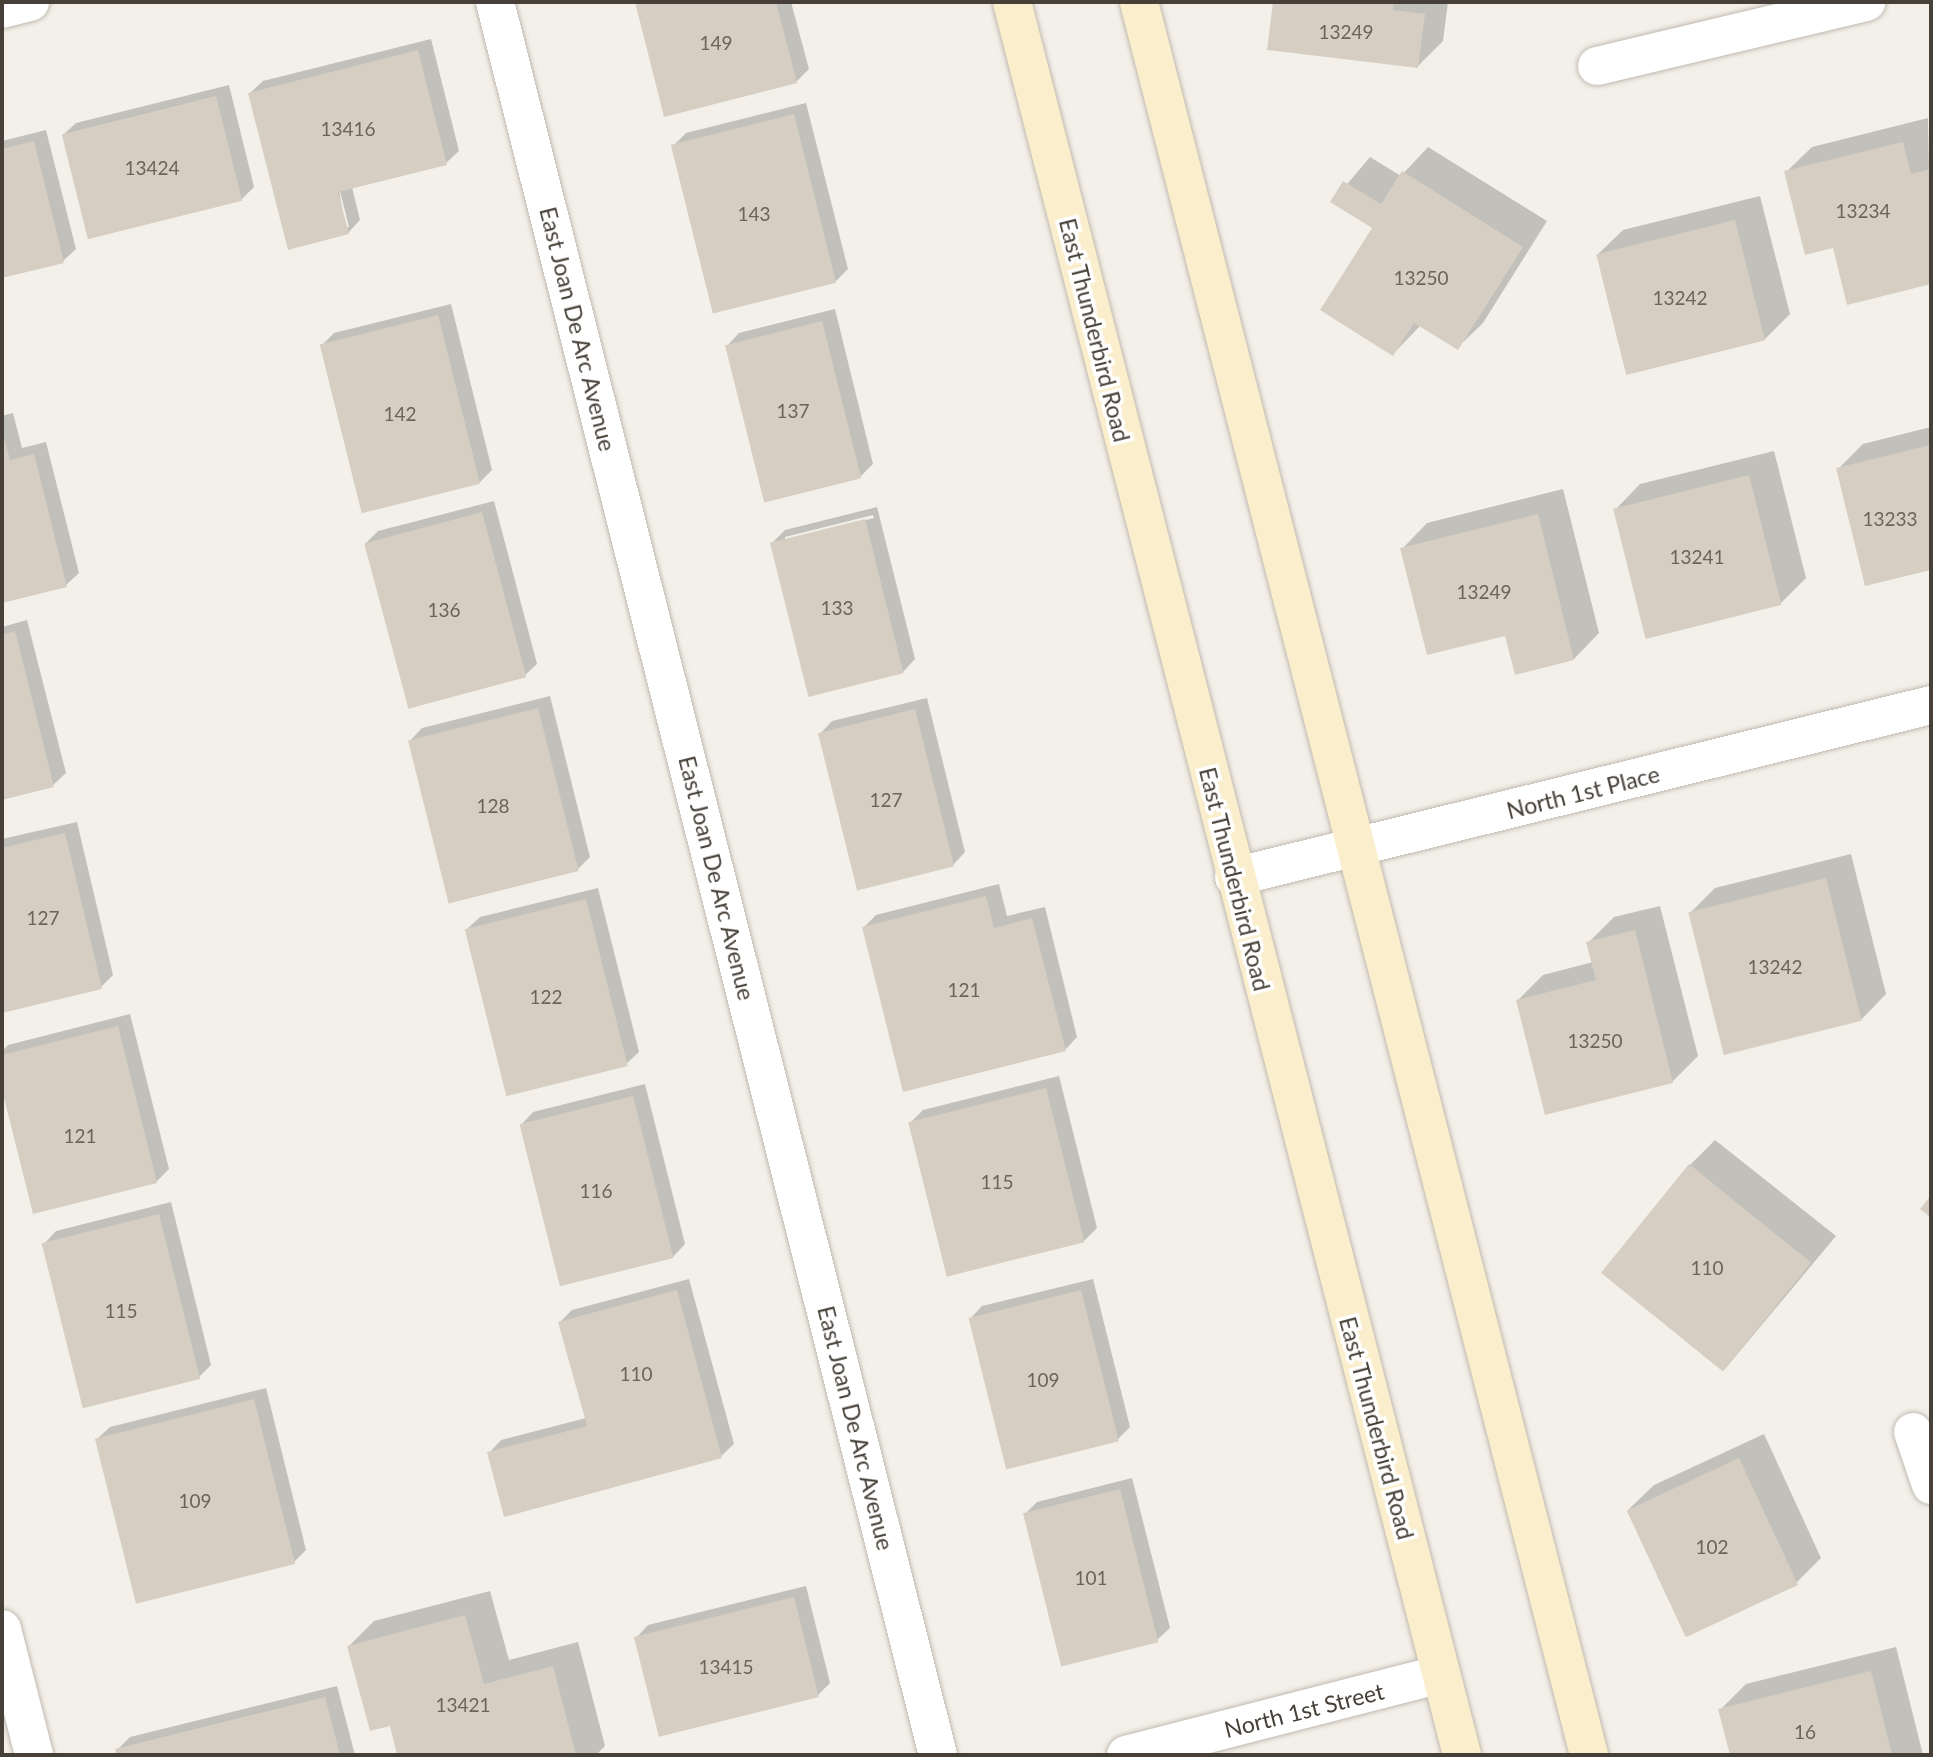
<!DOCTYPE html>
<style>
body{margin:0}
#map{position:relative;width:1933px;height:1757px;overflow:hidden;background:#f3f0e9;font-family:Lato,sans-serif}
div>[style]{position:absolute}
.shadow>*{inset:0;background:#0003}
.building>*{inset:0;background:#d7cec3;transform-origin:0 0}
.roads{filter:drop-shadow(0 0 2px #c1bab0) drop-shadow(0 0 2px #c1bab0)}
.street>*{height:38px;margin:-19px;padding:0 19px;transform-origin:19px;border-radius:19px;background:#fff}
.secondary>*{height:38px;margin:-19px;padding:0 19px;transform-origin:19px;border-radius:19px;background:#faeecc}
span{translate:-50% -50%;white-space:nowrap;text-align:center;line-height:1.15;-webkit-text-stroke:7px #fff;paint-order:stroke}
.number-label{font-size:19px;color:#6a645b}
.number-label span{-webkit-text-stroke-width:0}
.street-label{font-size:23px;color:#464038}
.frame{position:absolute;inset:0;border:4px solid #464038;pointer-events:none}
</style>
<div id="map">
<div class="shadow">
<div style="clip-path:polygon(637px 2px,791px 2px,809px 69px,796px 82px,666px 115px)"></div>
<div style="clip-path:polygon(1275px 2px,1448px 2px,1443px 41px,1418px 66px,1269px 49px)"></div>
<div style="clip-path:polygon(evenodd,431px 39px,459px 151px,446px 163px,352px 187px,360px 220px,348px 233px,250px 93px,263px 81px,431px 39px,338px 183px,349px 227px,345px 227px,338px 183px)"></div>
<div style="clip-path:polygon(229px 85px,254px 187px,242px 199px,63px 135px,76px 123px)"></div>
<div style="clip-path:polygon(806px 103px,848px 269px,836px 281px,673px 146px,686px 133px)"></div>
<div style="clip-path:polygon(1928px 118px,1931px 282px,1848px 303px,1834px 246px,1786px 172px,1812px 147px)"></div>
<div style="clip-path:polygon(46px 130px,76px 249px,63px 261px,2px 277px,2px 141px)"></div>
<div style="clip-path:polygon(1428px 147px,1547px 221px,1483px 323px,1457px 348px,1421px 325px,1393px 354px,1374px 227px,1333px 201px,1370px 157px,1401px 176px)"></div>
<div style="clip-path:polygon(1760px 196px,1790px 314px,1765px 339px,1597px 255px,1623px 230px)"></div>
<div style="clip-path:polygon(451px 304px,492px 470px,480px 482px,363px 511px,322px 345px,334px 333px)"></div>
<div style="clip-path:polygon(835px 309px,873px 464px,861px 476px,727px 346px,739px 333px)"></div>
<div style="clip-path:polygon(13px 413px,22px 448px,46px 442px,79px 573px,66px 585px,2px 601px,2px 416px)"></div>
<div style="clip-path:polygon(1931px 427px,1931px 568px,1867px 584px,1838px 469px,1863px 444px)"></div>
<div style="clip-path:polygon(1774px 451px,1806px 578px,1781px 603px,1615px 510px,1640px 484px)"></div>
<div style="clip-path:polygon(1563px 489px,1599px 633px,1574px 659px,1507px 634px,1402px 549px,1427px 523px)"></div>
<div style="clip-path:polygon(494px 501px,537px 664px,524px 676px,366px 543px,378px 531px)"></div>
<div style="clip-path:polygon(evenodd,877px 507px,915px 659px,903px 672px,772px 543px,785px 530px,877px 507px,873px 515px,874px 518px,785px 540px,785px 537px,873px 515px)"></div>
<div style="clip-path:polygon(27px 620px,66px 773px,53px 785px,2px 798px,2px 627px)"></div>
<div style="clip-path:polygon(550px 696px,590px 857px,578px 869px,410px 741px,422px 728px)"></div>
<div style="clip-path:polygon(927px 698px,965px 852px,953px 865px,820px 734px,832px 721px)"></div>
<div style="clip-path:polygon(77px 822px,113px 975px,101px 987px,2px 1011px,2px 839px)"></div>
<div style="clip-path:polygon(1851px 854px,1886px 994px,1861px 1020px,1690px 913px,1715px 888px)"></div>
<div style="clip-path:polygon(999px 884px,1007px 916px,1045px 907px,1077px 1037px,1065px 1050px,864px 927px,876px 915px)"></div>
<div style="clip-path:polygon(598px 888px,639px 1052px,626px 1064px,467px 929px,480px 917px)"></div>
<div style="clip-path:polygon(1660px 906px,1698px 1056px,1672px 1082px,1518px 1000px,1543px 975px,1593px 962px,1588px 943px,1614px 917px)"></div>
<div style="clip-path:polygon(130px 1014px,169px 1169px,157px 1181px,34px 1212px,2px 1083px,2px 1051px,8px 1045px)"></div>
<div style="clip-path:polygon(1059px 1076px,1097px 1228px,1084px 1241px,910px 1123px,923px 1110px)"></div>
<div style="clip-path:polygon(645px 1084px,685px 1244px,673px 1257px,521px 1125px,533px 1112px)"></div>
<div style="clip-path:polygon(1715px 1140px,1836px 1236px,1725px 1369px,1690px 1165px)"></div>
<div style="clip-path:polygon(171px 1202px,211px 1365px,199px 1377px,44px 1244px,56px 1231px)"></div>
<div style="clip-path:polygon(689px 1279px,734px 1444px,721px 1456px,489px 1453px,501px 1440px,586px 1418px,560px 1322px,572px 1310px)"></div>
<div style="clip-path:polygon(1093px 1279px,1130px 1427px,1118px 1439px,970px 1319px,982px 1306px)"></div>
<div style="clip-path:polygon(266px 1388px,306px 1550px,294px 1562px,97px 1439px,110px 1427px)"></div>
<div style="clip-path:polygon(1764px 1434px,1821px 1558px,1796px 1583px,1628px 1510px,1654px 1485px)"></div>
<div style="clip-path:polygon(1132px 1478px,1170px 1628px,1157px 1640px,1025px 1514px,1037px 1502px)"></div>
<div style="clip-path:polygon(806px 1586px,830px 1683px,818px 1695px,636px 1638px,648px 1625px)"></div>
<div style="clip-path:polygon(490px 1591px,509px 1660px,578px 1642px,605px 1746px,596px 1755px,399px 1755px,391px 1724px,349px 1646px,374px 1621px)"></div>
<div style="clip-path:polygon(1896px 1647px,1923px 1755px,1732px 1755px,1720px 1710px,1746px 1684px)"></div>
<div style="clip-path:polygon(337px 1686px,355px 1755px,119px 1755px,117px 1750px,130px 1737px)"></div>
</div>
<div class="building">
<div style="clip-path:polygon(635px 2px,776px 2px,797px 83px,664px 117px)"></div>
<div style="clip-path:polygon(1273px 2px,1394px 2px,1393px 10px,1425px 14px,1418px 68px,1267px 50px)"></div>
<div style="clip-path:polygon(418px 50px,447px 165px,338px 192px,349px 234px,288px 250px,248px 93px)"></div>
<div style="left:216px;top:96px;width:108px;height:159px;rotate:76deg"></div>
<div style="left:794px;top:114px;width:174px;height:127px;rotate:76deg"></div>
<div style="clip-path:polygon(34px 141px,64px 263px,2px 278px,2px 149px)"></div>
<div style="clip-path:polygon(1903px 142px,1911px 174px,1931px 169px,1931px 284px,1847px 305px,1833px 248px,1805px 255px,1784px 171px)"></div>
<div style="clip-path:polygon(1402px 171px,1523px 247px,1458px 350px,1414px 323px,1393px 356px,1320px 310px,1372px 228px,1330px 202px,1343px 181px,1381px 204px)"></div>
<div style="left:1735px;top:220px;width:124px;height:143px;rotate:76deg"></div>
<div style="left:438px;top:315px;width:174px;height:122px;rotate:76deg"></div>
<div style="left:822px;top:321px;width:162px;height:100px;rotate:76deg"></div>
<div style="clip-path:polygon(2px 430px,10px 460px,34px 454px,67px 587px,2px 603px)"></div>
<div style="clip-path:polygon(1931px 445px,1931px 570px,1865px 586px,1836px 468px)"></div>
<div style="left:1749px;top:475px;width:134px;height:140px;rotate:76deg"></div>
<div style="left:482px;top:512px;width:171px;height:122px;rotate:75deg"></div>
<div style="clip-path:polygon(1538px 514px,1574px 660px,1515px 675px,1505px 636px,1427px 655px,1400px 548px)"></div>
<div style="left:865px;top:519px;width:159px;height:98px;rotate:76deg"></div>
<div style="clip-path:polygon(15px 631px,54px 787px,2px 800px,2px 635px)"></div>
<div style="left:538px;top:708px;width:168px;height:134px;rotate:76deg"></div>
<div style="left:915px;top:709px;width:162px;height:100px;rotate:76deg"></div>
<div style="clip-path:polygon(65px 833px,102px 989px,2px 1013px,2px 848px)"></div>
<div style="left:1826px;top:878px;width:147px;height:142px;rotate:76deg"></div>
<div style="clip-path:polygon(986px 896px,994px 928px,1032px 918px,1066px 1051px,903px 1092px,862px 927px)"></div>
<div style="left:586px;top:899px;width:172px;height:125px;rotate:76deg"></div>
<div style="clip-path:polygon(1635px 930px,1673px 1083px,1545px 1115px,1516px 1000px,1596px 980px,1586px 942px)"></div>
<div style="clip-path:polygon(118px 1026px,157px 1183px,33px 1214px,2px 1090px,2px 1055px)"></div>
<div style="left:1046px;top:1088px;width:159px;height:142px;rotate:76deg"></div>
<div style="left:633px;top:1096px;width:167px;height:117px;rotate:76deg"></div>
<div style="left:1689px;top:1164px;width:157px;height:140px;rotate:39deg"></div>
<div style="clip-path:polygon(1931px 1195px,1931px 1218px,1920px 1209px)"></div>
<div style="left:159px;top:1214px;width:170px;height:121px;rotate:76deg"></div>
<div style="clip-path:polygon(677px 1290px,722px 1458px,504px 1517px,487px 1452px,587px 1426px,558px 1322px)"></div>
<div style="left:1081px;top:1290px;width:156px;height:116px;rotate:76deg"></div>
<div style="left:254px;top:1399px;width:170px;height:164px;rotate:76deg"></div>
<div style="left:1739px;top:1458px;width:140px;height:124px;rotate:65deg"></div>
<div style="left:1120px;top:1489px;width:158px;height:100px;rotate:76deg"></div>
<div style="left:794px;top:1597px;width:103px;height:165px;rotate:76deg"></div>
<div style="clip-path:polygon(465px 1615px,484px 1684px,553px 1666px,576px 1755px,397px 1755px,390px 1726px,370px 1731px,347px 1646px)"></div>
<div style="clip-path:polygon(1871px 1671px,1892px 1755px,1730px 1755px,1718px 1709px)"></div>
<div style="clip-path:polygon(325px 1697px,340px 1755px,117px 1755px,115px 1749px)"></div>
</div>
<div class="roads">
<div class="street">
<div style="left:495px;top:2px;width:1808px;rotate:75.82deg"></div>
<div style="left:2px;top:9px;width:29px;rotate:-14deg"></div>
<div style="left:1597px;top:66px;width:277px;rotate:-13.4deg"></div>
<div style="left:1234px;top:877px;width:718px;rotate:-13.86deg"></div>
<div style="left:1913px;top:1432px;width:56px;rotate:71.2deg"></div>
<div style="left:2px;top:1629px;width:130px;rotate:75.7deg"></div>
<div style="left:1126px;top:1755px;width:325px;rotate:-14.4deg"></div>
</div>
<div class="secondary">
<div style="left:1012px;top:2px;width:1810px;rotate:75.6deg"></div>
<div style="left:1139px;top:2px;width:1810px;rotate:75.6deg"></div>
</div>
</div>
<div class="number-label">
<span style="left:1346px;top:32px">13249</span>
<span style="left:716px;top:43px">149</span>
<span style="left:348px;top:129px">13416</span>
<span style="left:152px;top:168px">13424</span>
<span style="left:1863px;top:211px">13234</span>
<span style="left:754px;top:214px">143</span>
<span style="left:1421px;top:278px">13250</span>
<span style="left:1680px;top:298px">13242</span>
<span style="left:793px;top:411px">137</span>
<span style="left:400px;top:414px">142</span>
<span style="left:1890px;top:519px">13233</span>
<span style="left:1697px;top:557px">13241</span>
<span style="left:1484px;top:592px">13249</span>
<span style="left:837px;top:608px">133</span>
<span style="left:444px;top:610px">136</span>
<span style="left:886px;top:800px">127</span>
<span style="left:493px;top:806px">128</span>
<span style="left:43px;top:918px">127</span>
<span style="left:1775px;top:967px">13242</span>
<span style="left:964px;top:990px">121</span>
<span style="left:546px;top:997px">122</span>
<span style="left:1595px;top:1041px">13250</span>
<span style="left:80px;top:1136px">121</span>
<span style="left:997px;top:1182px">115</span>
<span style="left:596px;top:1191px">116</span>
<span style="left:1707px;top:1268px">110</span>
<span style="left:121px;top:1311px">115</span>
<span style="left:636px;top:1374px">110</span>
<span style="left:1043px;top:1380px">109</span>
<span style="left:195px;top:1501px">109</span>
<span style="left:1712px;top:1547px">102</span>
<span style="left:1091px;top:1578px">101</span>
<span style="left:726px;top:1667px">13415</span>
<span style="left:463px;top:1705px">13421</span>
<span style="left:1805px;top:1732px">16</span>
</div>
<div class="street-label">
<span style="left:578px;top:329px;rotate:76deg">East Joan De Arc Avenue</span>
<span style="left:1095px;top:330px;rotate:76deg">East Thunderbird Road</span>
<span style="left:1583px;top:792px;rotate:-14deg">North 1st Place</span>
<span style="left:717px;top:878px;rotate:76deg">East Joan De Arc Avenue</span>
<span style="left:1235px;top:879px;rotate:76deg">East Thunderbird Road</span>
<span style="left:856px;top:1428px;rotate:76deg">East Joan De Arc Avenue</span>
<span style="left:1377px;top:1428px;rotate:75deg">East Thunderbird Road</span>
<span style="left:1304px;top:1710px;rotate:-14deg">North 1st Street</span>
</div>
<div class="frame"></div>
</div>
